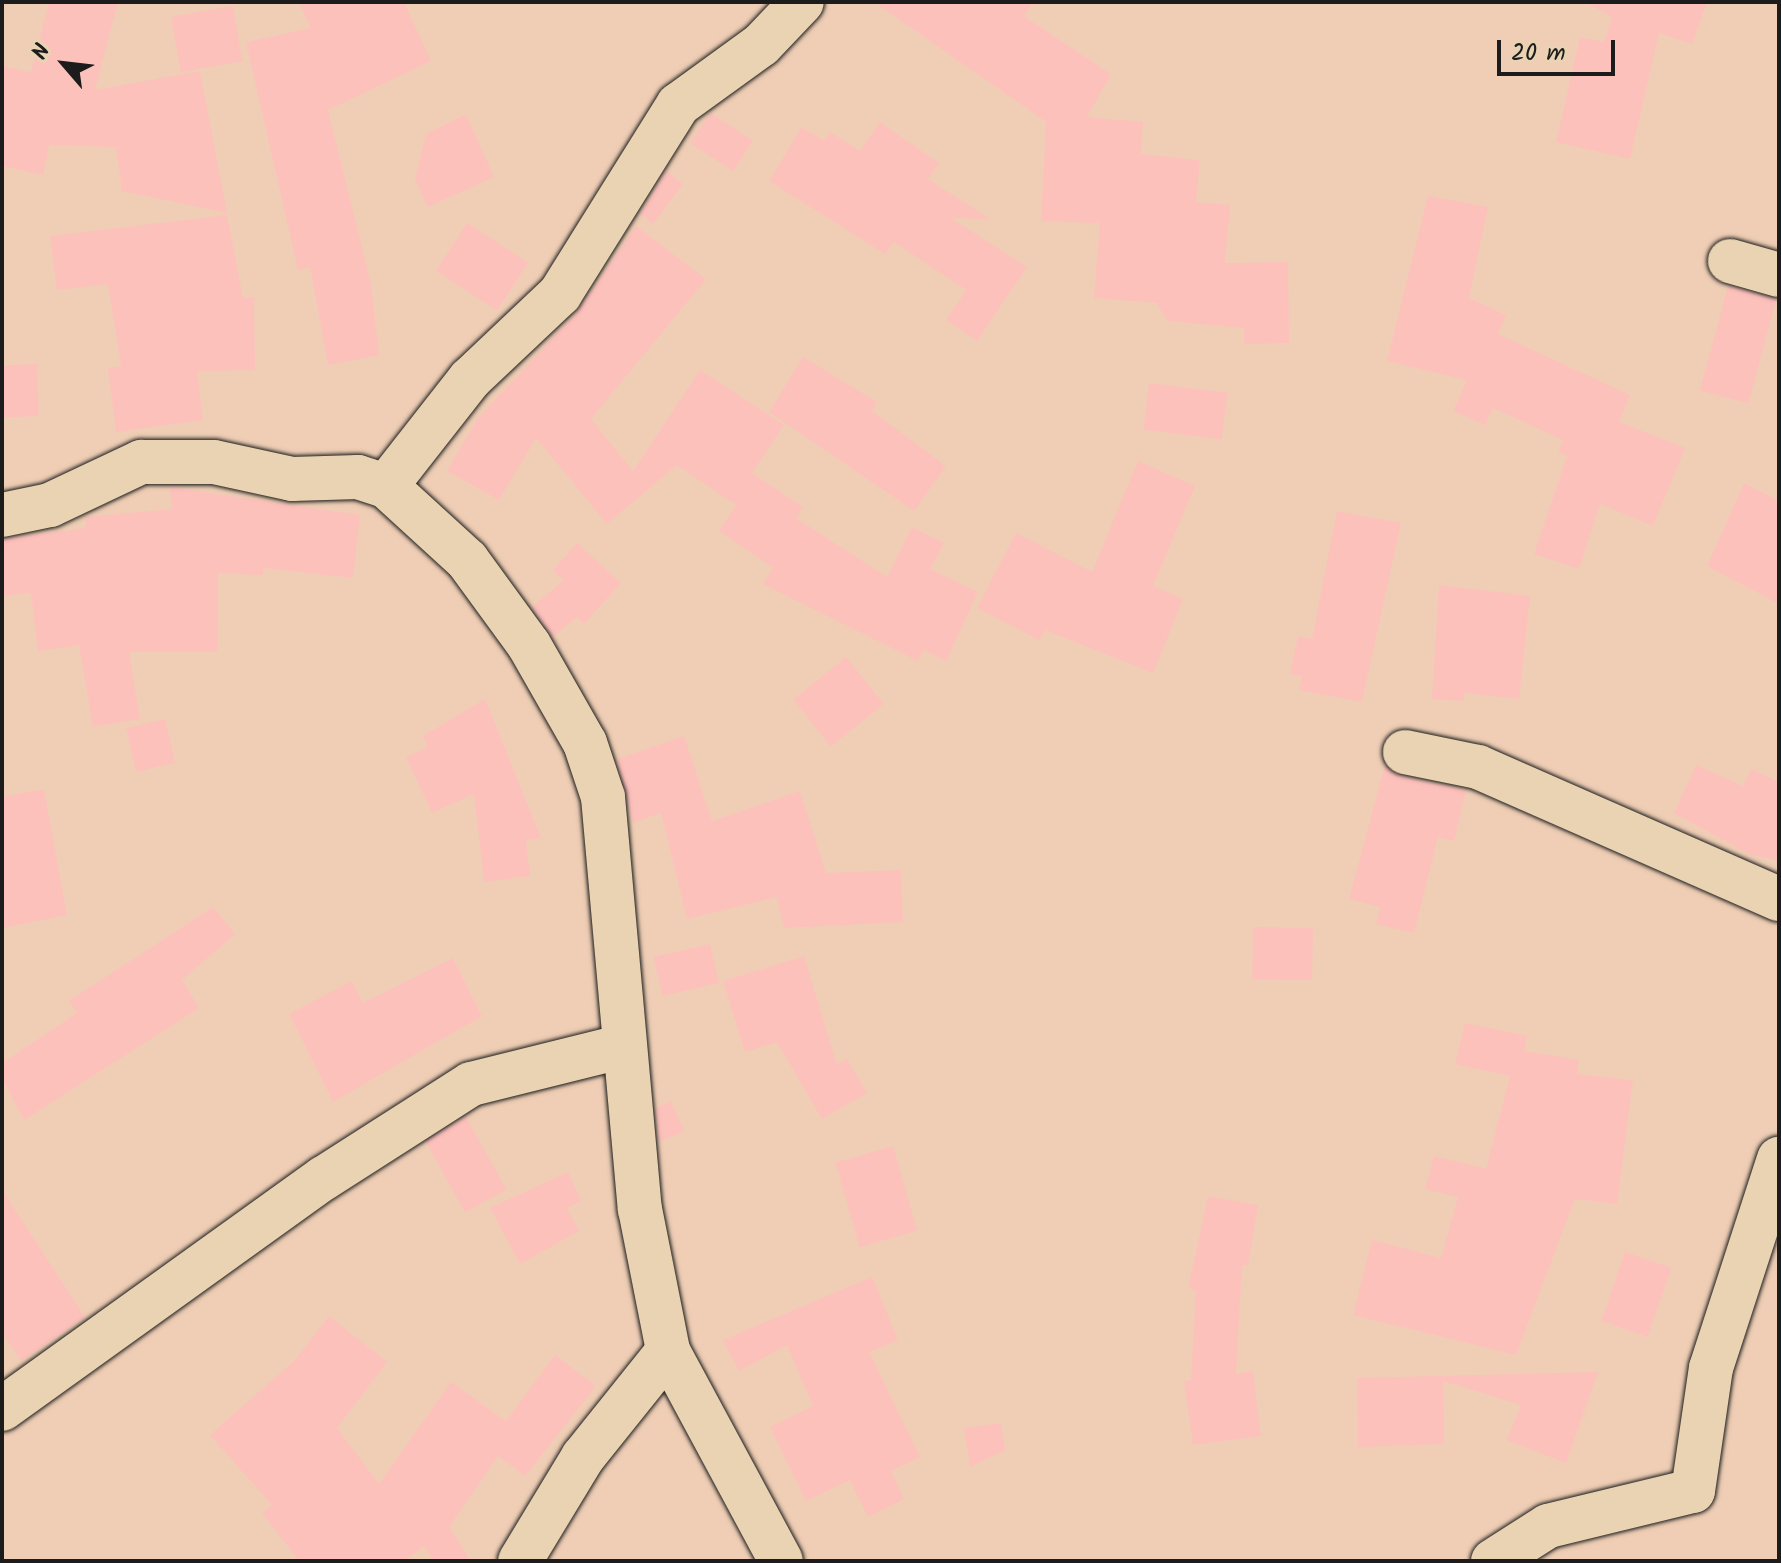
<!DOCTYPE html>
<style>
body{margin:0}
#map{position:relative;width:1781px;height:1563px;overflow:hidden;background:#efceb5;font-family:Kalam,sans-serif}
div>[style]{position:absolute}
.building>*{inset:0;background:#fdc1bc;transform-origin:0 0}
.roads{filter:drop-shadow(0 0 2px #1c1c1c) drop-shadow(0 0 2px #1c1c1c)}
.street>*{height:44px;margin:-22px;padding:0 22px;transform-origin:22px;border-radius:22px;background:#e9d3b2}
span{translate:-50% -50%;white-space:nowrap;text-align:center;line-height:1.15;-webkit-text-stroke:7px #e9d3b2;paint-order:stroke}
.frame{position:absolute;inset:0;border:4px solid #1c1c1c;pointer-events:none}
.north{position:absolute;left:24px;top:24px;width:80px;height:80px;-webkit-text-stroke:6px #e9d3b2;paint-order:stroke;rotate:298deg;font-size:22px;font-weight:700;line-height:32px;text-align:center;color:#1c1c1c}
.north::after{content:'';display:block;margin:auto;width:28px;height:36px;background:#1c1c1c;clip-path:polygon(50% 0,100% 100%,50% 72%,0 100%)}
.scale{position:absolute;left:1497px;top:40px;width:118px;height:36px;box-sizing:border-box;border:4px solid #1c1c1c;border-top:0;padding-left:10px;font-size:24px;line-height:28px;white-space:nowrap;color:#1c1c1c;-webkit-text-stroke:6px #e9d3b2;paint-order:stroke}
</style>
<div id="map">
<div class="building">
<div style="clip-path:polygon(49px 2px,118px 2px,95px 90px,200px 71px,227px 213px,122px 191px,116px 147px,49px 145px,43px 175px,2px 166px,2px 66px,31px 72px)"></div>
<div style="clip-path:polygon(299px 2px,404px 2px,431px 61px,328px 110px,371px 284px,379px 355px,328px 365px,310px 267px,298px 270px,246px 42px,311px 28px)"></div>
<div style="clip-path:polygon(874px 2px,1033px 2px,1024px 16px,1111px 74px,1087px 117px,1143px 122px,1141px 154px,1200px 160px,1196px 202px,1230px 205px,1225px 263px,1288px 262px,1289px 343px,1244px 344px,1244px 328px,1168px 321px,1156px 303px,1094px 298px,1100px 223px,1041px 221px,1046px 122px)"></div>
<div style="clip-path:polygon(1585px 2px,1707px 2px,1692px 44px,1659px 33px,1630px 159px,1556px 142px,1580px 37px,1604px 42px,1612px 17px)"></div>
<div style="left:233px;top:6px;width:56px;height:63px;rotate:80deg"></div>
<div style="left:710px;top:113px;width:51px;height:36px;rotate:33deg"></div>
<div style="clip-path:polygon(466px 114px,494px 177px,428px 207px,415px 179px,426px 134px)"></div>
<div style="clip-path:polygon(880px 122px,939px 163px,928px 179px,990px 219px,951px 218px,1027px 267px,977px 341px,946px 320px,966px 290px,894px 242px,885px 254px,769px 181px,802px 127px,824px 141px,830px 132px,860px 151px)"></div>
<div style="clip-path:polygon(666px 171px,683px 184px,653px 224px,640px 214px)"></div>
<div style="clip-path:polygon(1428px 196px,1488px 207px,1469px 298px,1506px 315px,1498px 334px,1630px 395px,1619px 422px,1685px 448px,1653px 526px,1600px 504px,1579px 569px,1534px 554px,1567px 456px,1558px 452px,1563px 440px,1493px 408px,1485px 425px,1453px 411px,1467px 380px,1387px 361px)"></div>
<div style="clip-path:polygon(227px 215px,243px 298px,254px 298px,255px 370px,197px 371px,203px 420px,116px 432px,108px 368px,121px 366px,108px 284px,57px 290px,50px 236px)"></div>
<div style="left:467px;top:223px;width:73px;height:57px;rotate:33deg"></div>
<div style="clip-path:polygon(636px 226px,706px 279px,591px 419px,633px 471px,700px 370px,784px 425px,752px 473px,803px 507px,796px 518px,887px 577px,912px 527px,944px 543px,930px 569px,978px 592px,946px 661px,923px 650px,918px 661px,763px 584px,773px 568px,719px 531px,736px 505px,677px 465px,607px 524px,536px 438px,499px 500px,447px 471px,478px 418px,577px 312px)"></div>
<div style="left:1728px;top:286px;width:50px;height:108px;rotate:15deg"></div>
<div style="clip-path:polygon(803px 357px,877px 402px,872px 411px,946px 466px,914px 511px,769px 412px)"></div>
<div style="left:37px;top:364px;width:52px;height:35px;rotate:88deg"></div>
<div style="left:1149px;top:383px;width:79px;height:47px;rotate:7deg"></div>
<div style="clip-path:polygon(1138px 461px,1195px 486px,1153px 586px,1183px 599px,1153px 673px,1045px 630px,1039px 640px,977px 608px,1016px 533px,1092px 572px)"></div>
<div style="clip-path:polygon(1744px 483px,1779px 501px,1779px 604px,1707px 566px)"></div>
<div style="clip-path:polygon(170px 487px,360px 515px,353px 578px,263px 568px,263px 575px,218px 573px,217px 652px,129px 652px,140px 719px,93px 727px,79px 645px,38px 651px,31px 593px,2px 596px,2px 539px,86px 528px,86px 517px,172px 509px)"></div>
<div style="clip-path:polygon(1337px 511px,1401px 523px,1362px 702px,1299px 690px,1302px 676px,1290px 674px,1298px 636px,1312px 639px)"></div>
<div style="clip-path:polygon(577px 543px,621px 583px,584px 624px,577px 617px,553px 637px,532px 607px,564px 580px,553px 570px)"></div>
<div style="clip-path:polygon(1439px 585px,1530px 596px,1519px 699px,1464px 693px,1464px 701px,1432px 699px)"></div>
<div style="left:846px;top:657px;width:60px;height:68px;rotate:51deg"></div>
<div style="clip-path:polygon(485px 699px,541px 838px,526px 840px,530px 876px,484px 882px,474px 794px,432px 813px,406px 757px,428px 747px,423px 736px)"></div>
<div style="left:165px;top:719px;width:45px;height:40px;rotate:77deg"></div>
<div style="clip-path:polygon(684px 736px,712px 821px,800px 791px,826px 873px,901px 870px,903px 922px,784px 928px,777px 897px,687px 919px,661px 813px,633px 823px,617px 759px)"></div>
<div style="clip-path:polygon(1385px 765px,1400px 776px,1466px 790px,1454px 841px,1438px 837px,1414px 933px,1376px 924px,1380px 907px,1349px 899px)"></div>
<div style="clip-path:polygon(1696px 765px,1743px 786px,1751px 769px,1779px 782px,1779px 861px,1749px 854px,1674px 813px)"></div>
<div style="clip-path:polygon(44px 789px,67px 915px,2px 928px,2px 797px)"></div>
<div style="clip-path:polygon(213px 907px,235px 934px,182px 980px,199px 1008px,24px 1120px,2px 1078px,2px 1063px,77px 1013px,69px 1001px)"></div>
<div style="left:1253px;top:927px;width:60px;height:52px;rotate:1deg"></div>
<div style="left:710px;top:944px;width:40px;height:58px;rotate:77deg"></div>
<div style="clip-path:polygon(804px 956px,837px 1065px,847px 1059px,867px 1093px,822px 1119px,777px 1042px,745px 1052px,723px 981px)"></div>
<div style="clip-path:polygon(453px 958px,482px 1016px,333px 1102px,289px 1014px,352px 981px,363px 1003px)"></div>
<div style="clip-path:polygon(1465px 1023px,1527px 1036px,1524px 1051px,1579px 1060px,1577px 1074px,1633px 1080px,1617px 1204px,1575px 1199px,1516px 1355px,1353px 1315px,1372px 1240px,1441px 1258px,1458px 1197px,1425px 1189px,1434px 1156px,1486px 1169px,1510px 1076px,1455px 1064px)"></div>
<div style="clip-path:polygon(671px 1101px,684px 1131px,659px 1142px,656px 1108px)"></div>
<div style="left:466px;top:1117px;width:83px;height:47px;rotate:61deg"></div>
<div style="left:893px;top:1146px;width:88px;height:60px;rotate:74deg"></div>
<div style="clip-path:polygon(568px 1172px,581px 1201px,567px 1208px,579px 1231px,520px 1264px,490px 1208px)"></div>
<div style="clip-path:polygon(2px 1190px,85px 1317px,21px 1361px,2px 1333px)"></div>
<div style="clip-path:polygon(1208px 1196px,1258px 1205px,1248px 1266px,1242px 1265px,1236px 1374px,1253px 1371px,1261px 1436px,1193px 1445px,1184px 1381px,1191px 1380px,1196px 1290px,1188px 1288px)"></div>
<div style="left:1625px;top:1252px;width:49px;height:73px;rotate:19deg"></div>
<div style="clip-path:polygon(872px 1277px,898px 1340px,869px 1352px,920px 1457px,891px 1471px,904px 1499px,868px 1517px,850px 1480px,806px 1501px,770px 1427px,813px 1406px,787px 1345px,739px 1371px,723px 1340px)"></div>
<div style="clip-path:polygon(329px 1316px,387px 1362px,337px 1428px,379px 1484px,451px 1382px,506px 1421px,555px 1355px,596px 1386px,525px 1476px,498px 1456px,449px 1527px,471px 1561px,434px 1561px,424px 1546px,404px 1561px,299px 1561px,262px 1513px,272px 1505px,210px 1435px,295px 1360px)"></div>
<div style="clip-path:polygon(1598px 1372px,1566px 1463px,1507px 1440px,1521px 1405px,1443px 1381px,1444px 1444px,1358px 1447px,1357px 1378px)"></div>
<div style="clip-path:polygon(1001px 1423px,1005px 1450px,970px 1467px,964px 1428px)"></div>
</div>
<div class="roads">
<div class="street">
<div style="left:1730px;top:261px;width:51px;rotate:15.9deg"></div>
<div style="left:386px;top:486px;width:136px;rotate:-51.9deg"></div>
<div style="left:470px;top:379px;width:124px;rotate:-43.4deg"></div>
<div style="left:560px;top:294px;width:223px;rotate:-58deg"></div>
<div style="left:678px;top:105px;width:102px;rotate:-35.9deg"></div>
<div style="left:761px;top:45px;width:59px;rotate:-46.4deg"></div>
<div style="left:2px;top:515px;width:49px;rotate:-11.8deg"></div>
<div style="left:50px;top:505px;width:101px;rotate:-25.3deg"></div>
<div style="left:141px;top:462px;width:73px"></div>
<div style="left:214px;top:462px;width:80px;rotate:12.3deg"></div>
<div style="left:292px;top:479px;width:66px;rotate:-1.7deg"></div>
<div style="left:358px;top:477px;width:29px;rotate:18deg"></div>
<div style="left:386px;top:486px;width:110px;rotate:42.4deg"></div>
<div style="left:467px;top:560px;width:105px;rotate:53.9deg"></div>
<div style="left:529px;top:645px;width:113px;rotate:60.3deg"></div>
<div style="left:585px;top:743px;width:57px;rotate:71.6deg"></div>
<div style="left:603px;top:797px;width:414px;rotate:84.9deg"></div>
<div style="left:640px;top:1209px;width:145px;rotate:78.8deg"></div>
<div style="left:668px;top:1351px;width:238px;rotate:61.7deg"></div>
<div style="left:1405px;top:752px;width:75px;rotate:11.6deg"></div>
<div style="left:1478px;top:767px;width:329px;rotate:23.7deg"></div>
<div style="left:2px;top:1409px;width:396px;rotate:-35.7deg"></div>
<div style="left:324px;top:1178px;width:174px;rotate:-32.6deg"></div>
<div style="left:471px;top:1084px;width:154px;rotate:-13.9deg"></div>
<div style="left:520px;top:1561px;width:122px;rotate:-58.8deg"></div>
<div style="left:583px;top:1457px;width:136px;rotate:-51.3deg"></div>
<div style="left:1493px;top:1561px;width:65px;rotate:-32.5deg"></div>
<div style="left:1548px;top:1526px;width:149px;rotate:-13.6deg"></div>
<div style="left:1693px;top:1491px;width:124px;rotate:-81.7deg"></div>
<div style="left:1711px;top:1368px;width:220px;rotate:-72deg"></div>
</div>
</div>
<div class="frame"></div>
<div class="north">N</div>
<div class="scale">20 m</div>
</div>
